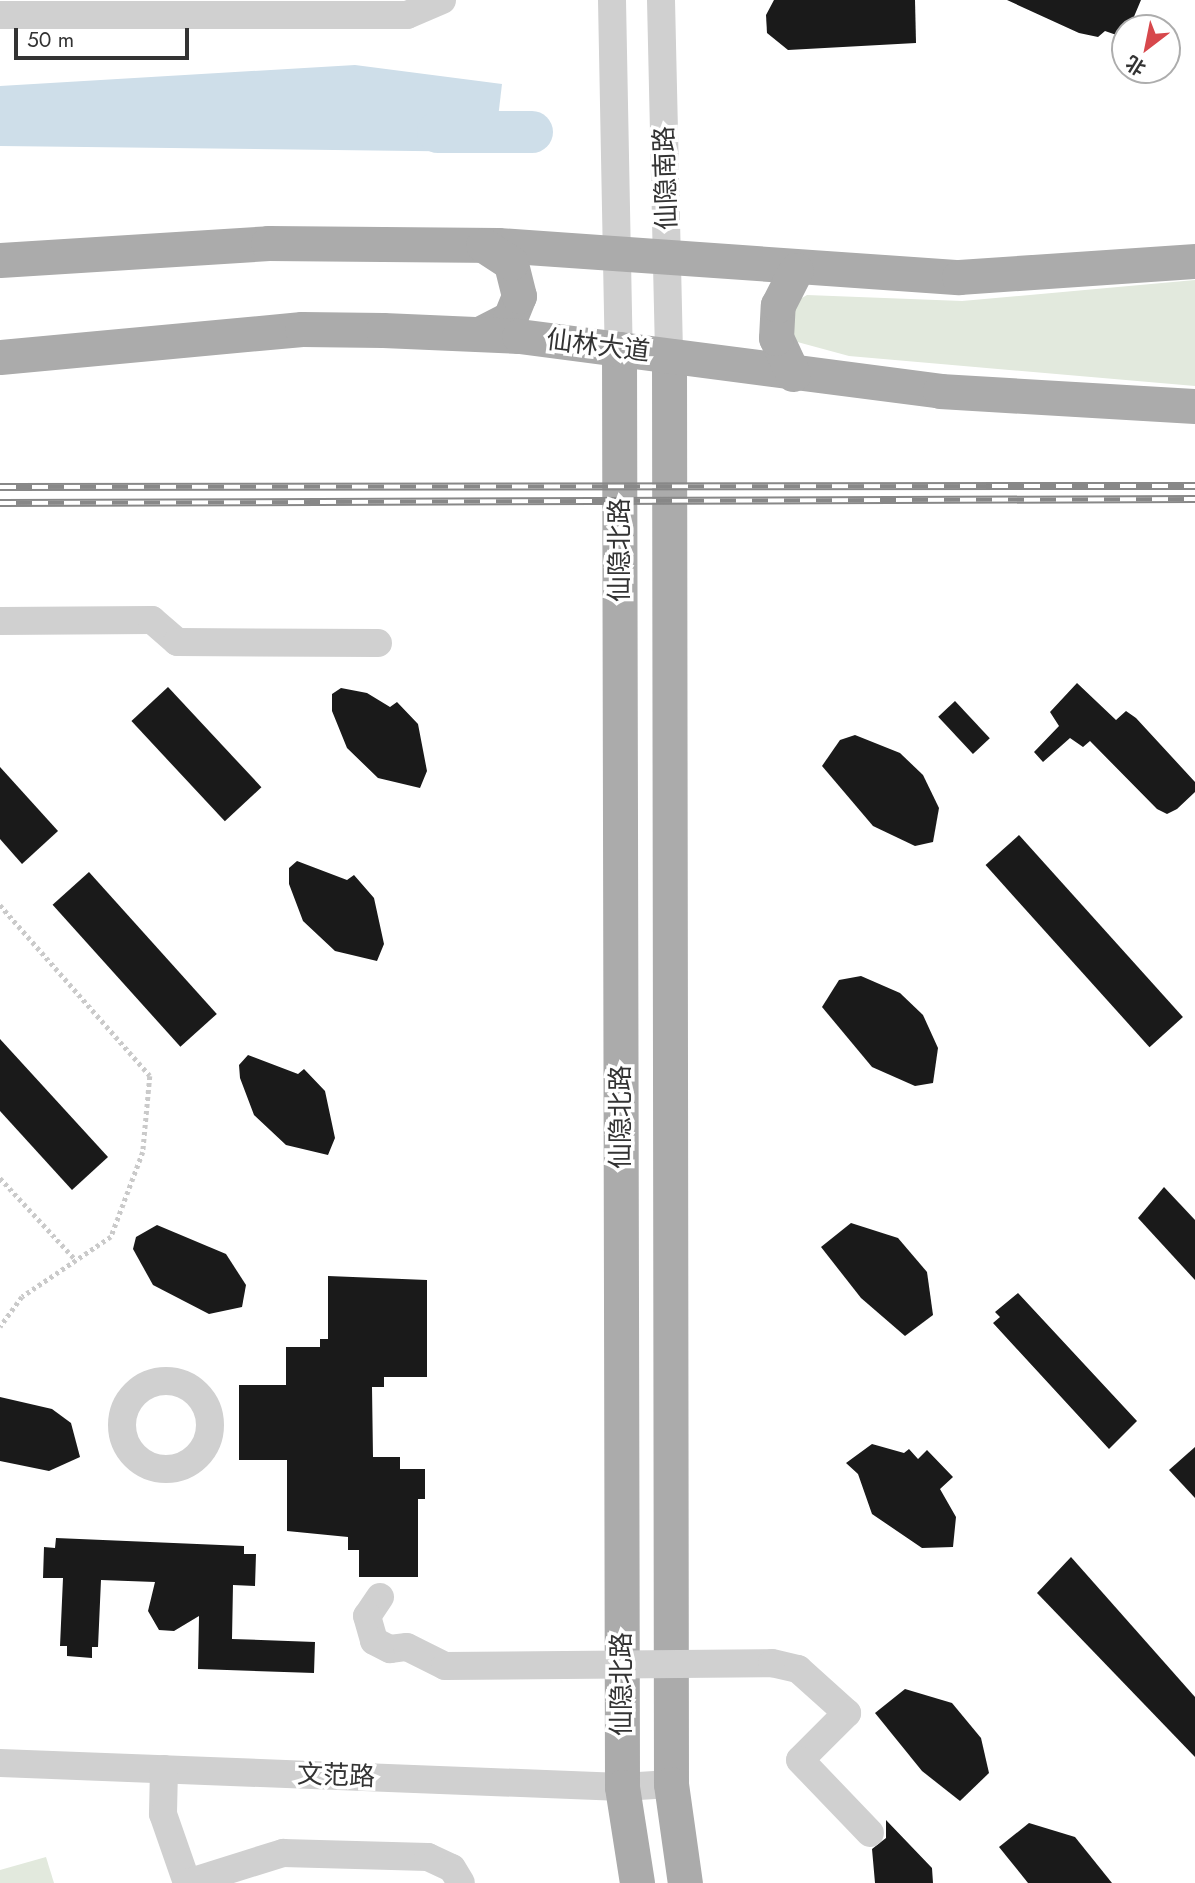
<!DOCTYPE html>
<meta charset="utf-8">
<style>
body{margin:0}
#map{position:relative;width:1195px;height:1883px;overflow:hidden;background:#fff;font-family:Jost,"Noto Sans SC",sans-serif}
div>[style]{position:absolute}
.green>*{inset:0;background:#e2e9dd}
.water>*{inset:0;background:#cedee9}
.river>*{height:42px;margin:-21px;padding:0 21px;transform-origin:21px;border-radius:21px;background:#cedee9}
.building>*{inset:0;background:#1a1a1a;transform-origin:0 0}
.path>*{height:4.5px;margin-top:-2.25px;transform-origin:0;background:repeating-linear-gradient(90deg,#cacaca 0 3.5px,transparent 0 7px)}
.minor>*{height:28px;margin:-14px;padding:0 14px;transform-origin:14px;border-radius:14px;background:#d0d0d0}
.minor>.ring{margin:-14px;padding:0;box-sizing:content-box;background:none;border:28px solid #d0d0d0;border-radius:50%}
.major>*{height:35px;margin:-17.5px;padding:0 17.5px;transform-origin:17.5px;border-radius:17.5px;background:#ababab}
.rail>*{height:8px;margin-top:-4px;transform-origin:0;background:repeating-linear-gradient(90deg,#fff 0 16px,#888 0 32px);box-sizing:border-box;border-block:2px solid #888}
.minor-bridge>*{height:28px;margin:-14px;padding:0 14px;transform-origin:14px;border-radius:14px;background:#d0d0d0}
span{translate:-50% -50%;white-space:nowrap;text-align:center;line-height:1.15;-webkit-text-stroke:7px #fff;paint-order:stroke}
.street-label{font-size:26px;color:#333}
.north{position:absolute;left:1111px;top:14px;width:70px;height:70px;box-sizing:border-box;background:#fff;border:2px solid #adadad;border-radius:50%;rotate:212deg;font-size:19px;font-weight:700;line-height:28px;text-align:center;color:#333}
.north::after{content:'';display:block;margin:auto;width:24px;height:32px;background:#d7484c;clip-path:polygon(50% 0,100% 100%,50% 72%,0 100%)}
.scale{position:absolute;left:14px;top:28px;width:175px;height:32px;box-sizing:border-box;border:4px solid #333;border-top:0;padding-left:9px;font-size:21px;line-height:24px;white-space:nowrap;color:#333;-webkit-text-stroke:5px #fff;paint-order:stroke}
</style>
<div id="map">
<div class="green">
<div style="clip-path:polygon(1195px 280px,1195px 386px,849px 356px,790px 340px,795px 302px,807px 295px,962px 301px)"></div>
<div style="clip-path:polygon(46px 1857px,54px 1883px,0 1883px,0 1870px)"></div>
</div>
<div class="water">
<div style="clip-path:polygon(355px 65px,502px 84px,494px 152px,0 146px,0 86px)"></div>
</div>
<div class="river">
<div style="left:438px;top:132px;width:94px"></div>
</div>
<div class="building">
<div style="clip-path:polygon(774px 0,915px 0,916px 43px,788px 50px,767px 33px,766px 15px)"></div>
<div style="clip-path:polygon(1007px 0,1141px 0,1125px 38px,1105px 31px,1098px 37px,1079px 33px)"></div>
<div style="clip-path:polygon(1077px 683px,1116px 720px,1126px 711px,1136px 718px,1195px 782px,1195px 792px,1177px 809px,1167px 814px,1157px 809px,1090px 741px,1083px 747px,1070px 738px,1043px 762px,1034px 752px,1059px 726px,1050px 712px)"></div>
<div style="left:168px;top:687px;width:137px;height:50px;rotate:47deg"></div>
<div style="clip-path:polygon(341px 688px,367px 693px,390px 707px,397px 702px,418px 724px,427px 771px,420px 788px,378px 778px,347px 748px,332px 711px,332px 694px)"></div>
<div style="left:955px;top:701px;width:51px;height:23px;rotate:47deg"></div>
<div style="clip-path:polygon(855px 735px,900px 753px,923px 775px,939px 808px,933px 842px,915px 846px,873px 826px,822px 766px,840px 740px)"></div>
<div style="clip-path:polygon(0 767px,58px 831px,22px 864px,0 839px)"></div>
<div style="left:1019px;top:835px;width:245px;height:45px;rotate:48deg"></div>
<div style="clip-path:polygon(297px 861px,347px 880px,354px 875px,374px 898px,384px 944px,377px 961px,335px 951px,303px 921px,289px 884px,289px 868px)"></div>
<div style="left:89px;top:872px;width:191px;height:49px;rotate:48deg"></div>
<div style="clip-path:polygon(861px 976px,900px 993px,923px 1015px,938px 1048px,933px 1083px,915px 1086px,872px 1067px,822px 1007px,839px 980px)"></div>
<div style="clip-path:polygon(0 1039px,108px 1157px,72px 1190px,0 1111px)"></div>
<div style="clip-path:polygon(248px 1055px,298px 1074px,304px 1069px,325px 1091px,335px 1138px,328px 1155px,286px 1145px,254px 1115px,240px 1078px,239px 1065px)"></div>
<div style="clip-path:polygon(1164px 1187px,1195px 1220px,1195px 1280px,1138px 1218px)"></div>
<div style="clip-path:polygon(851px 1223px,898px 1238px,927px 1272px,933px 1315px,905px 1336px,861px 1298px,821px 1247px)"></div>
<div style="clip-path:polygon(157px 1225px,226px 1254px,246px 1285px,242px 1307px,209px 1314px,153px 1285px,133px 1249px,136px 1237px)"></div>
<div style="clip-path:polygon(328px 1276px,427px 1280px,427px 1377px,384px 1377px,384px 1387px,372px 1387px,373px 1457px,400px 1457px,400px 1469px,425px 1469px,425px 1499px,418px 1499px,418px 1577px,359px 1577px,359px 1550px,348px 1550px,348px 1537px,287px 1531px,287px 1460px,239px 1460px,239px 1385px,286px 1385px,286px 1347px,320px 1347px,320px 1339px,328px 1339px)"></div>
<div style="clip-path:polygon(1018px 1293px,1137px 1421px,1109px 1449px,993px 1323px,1000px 1317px,995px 1312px)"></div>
<div style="clip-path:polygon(0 1397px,52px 1409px,71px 1423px,80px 1457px,49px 1471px,0 1461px)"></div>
<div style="clip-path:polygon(872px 1444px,904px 1453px,909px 1449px,918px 1459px,927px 1450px,953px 1477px,940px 1489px,956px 1517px,953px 1547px,922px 1548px,872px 1514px,858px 1474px,846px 1463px)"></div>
<div style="clip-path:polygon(1195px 1447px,1195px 1498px,1169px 1470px)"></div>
<div style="clip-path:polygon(56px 1538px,244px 1546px,244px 1554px,256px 1554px,255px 1586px,233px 1585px,232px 1639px,315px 1642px,314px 1673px,198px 1669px,199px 1616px,174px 1631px,159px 1630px,148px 1611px,155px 1582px,101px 1580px,98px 1647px,92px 1647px,92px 1658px,67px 1656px,67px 1646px,60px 1646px,63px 1578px,43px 1578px,44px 1547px,55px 1548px)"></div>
<div style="clip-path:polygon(1071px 1557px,1195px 1697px,1195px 1757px,1037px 1593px)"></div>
<div style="clip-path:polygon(905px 1689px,952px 1703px,981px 1738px,989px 1773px,960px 1801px,922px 1771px,875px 1713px)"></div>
<div style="clip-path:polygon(886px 1820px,932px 1868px,933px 1883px,875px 1883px,872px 1849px,886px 1838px)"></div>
<div style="clip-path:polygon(1029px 1823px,1075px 1837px,1112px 1883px,1028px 1883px,999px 1847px)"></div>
</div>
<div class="path">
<div style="left:0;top:905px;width:227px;rotate:48.7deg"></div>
<div style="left:150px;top:1076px;width:76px;rotate:95.3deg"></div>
<div style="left:143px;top:1152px;width:91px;rotate:110.6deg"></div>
<div style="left:111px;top:1237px;width:107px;rotate:146deg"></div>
<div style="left:22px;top:1297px;width:37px;rotate:126deg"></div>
<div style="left:0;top:1178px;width:112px;rotate:47.2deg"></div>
</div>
<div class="minor">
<div style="left:612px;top:0;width:349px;rotate:88.9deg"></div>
<div style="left:661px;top:0;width:356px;rotate:88.7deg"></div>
<div style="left:0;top:15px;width:407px"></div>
<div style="left:407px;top:15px;width:38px;rotate:-23deg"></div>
<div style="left:0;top:621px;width:152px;rotate:-0.4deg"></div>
<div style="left:152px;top:620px;width:33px;rotate:41deg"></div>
<div style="left:177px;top:642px;width:201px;rotate:0.3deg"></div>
<div class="ring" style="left:122px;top:1381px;width:60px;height:60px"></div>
<div style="left:0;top:1763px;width:622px;rotate:2.21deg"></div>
<div style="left:622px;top:1787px;width:49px;rotate:-3.5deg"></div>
<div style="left:164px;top:1769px;width:45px;rotate:91.3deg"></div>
<div style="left:163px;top:1814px;width:73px;rotate:70.8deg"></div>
<div style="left:187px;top:1883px;width:101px;rotate:-17.4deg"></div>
<div style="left:283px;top:1853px;width:145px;rotate:1.6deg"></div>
<div style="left:428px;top:1857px;width:26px;rotate:25deg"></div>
<div style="left:452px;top:1868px;width:17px;rotate:59deg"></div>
</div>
<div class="major">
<div style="left:0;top:260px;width:269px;rotate:-3.6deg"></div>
<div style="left:268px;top:243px;width:230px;rotate:0.5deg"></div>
<div style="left:498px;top:245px;width:462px;rotate:4deg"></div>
<div style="left:959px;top:277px;width:237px;rotate:-3.9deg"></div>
<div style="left:479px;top:334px;width:35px;rotate:-27deg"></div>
<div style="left:510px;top:318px;width:24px;rotate:-68deg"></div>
<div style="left:519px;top:296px;width:34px;rotate:-104deg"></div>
<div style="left:511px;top:263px;width:33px;rotate:-147deg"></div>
<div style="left:619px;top:349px;width:1438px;rotate:89.88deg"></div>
<div style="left:622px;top:1787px;width:97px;rotate:81.1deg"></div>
<div style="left:669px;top:356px;width:1428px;rotate:89.92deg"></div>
<div style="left:671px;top:1784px;width:100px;rotate:82deg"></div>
<div style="left:0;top:357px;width:303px;rotate:-5.3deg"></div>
<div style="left:302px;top:329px;width:81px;rotate:0.7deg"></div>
<div style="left:383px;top:330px;width:136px;rotate:2.5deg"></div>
<div style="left:519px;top:336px;width:425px;rotate:7.4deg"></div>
<div style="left:940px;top:391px;width:255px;rotate:3.4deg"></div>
<div style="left:793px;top:374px;width:40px;rotate:-115deg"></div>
<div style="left:776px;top:338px;width:33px;rotate:-87deg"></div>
<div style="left:778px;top:305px;width:39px;rotate:-63deg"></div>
</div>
<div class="rail">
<div style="left:0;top:487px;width:1195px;rotate:-0.05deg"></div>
<div style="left:0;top:503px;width:1195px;rotate:-0.19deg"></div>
</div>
<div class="minor-bridge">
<div style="left:380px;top:1597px;width:23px;rotate:124deg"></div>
<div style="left:367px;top:1616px;width:26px;rotate:74deg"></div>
<div style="left:374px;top:1641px;width:18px;rotate:27deg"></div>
<div style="left:390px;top:1649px;width:17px;rotate:-7deg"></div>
<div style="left:407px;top:1647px;width:42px;rotate:26.6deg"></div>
<div style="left:445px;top:1666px;width:327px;rotate:-0.5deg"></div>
<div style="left:772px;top:1663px;width:27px;rotate:13deg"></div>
<div style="left:798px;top:1669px;width:66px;rotate:41.9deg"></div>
<div style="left:847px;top:1713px;width:66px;rotate:135deg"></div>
<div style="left:800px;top:1760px;width:101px;rotate:46.2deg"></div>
</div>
<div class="street-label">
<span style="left:666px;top:178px;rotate:-92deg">仙隐南路</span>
<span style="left:598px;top:346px;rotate:7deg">仙林大道</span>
<span style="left:620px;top:550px;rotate:-90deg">仙隐北路</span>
<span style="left:621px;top:1117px;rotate:-90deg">仙隐北路</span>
<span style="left:622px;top:1684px;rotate:-90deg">仙隐北路</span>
<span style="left:336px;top:1776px;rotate:2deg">文范路</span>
</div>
<div class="north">北</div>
<div class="scale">50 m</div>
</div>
